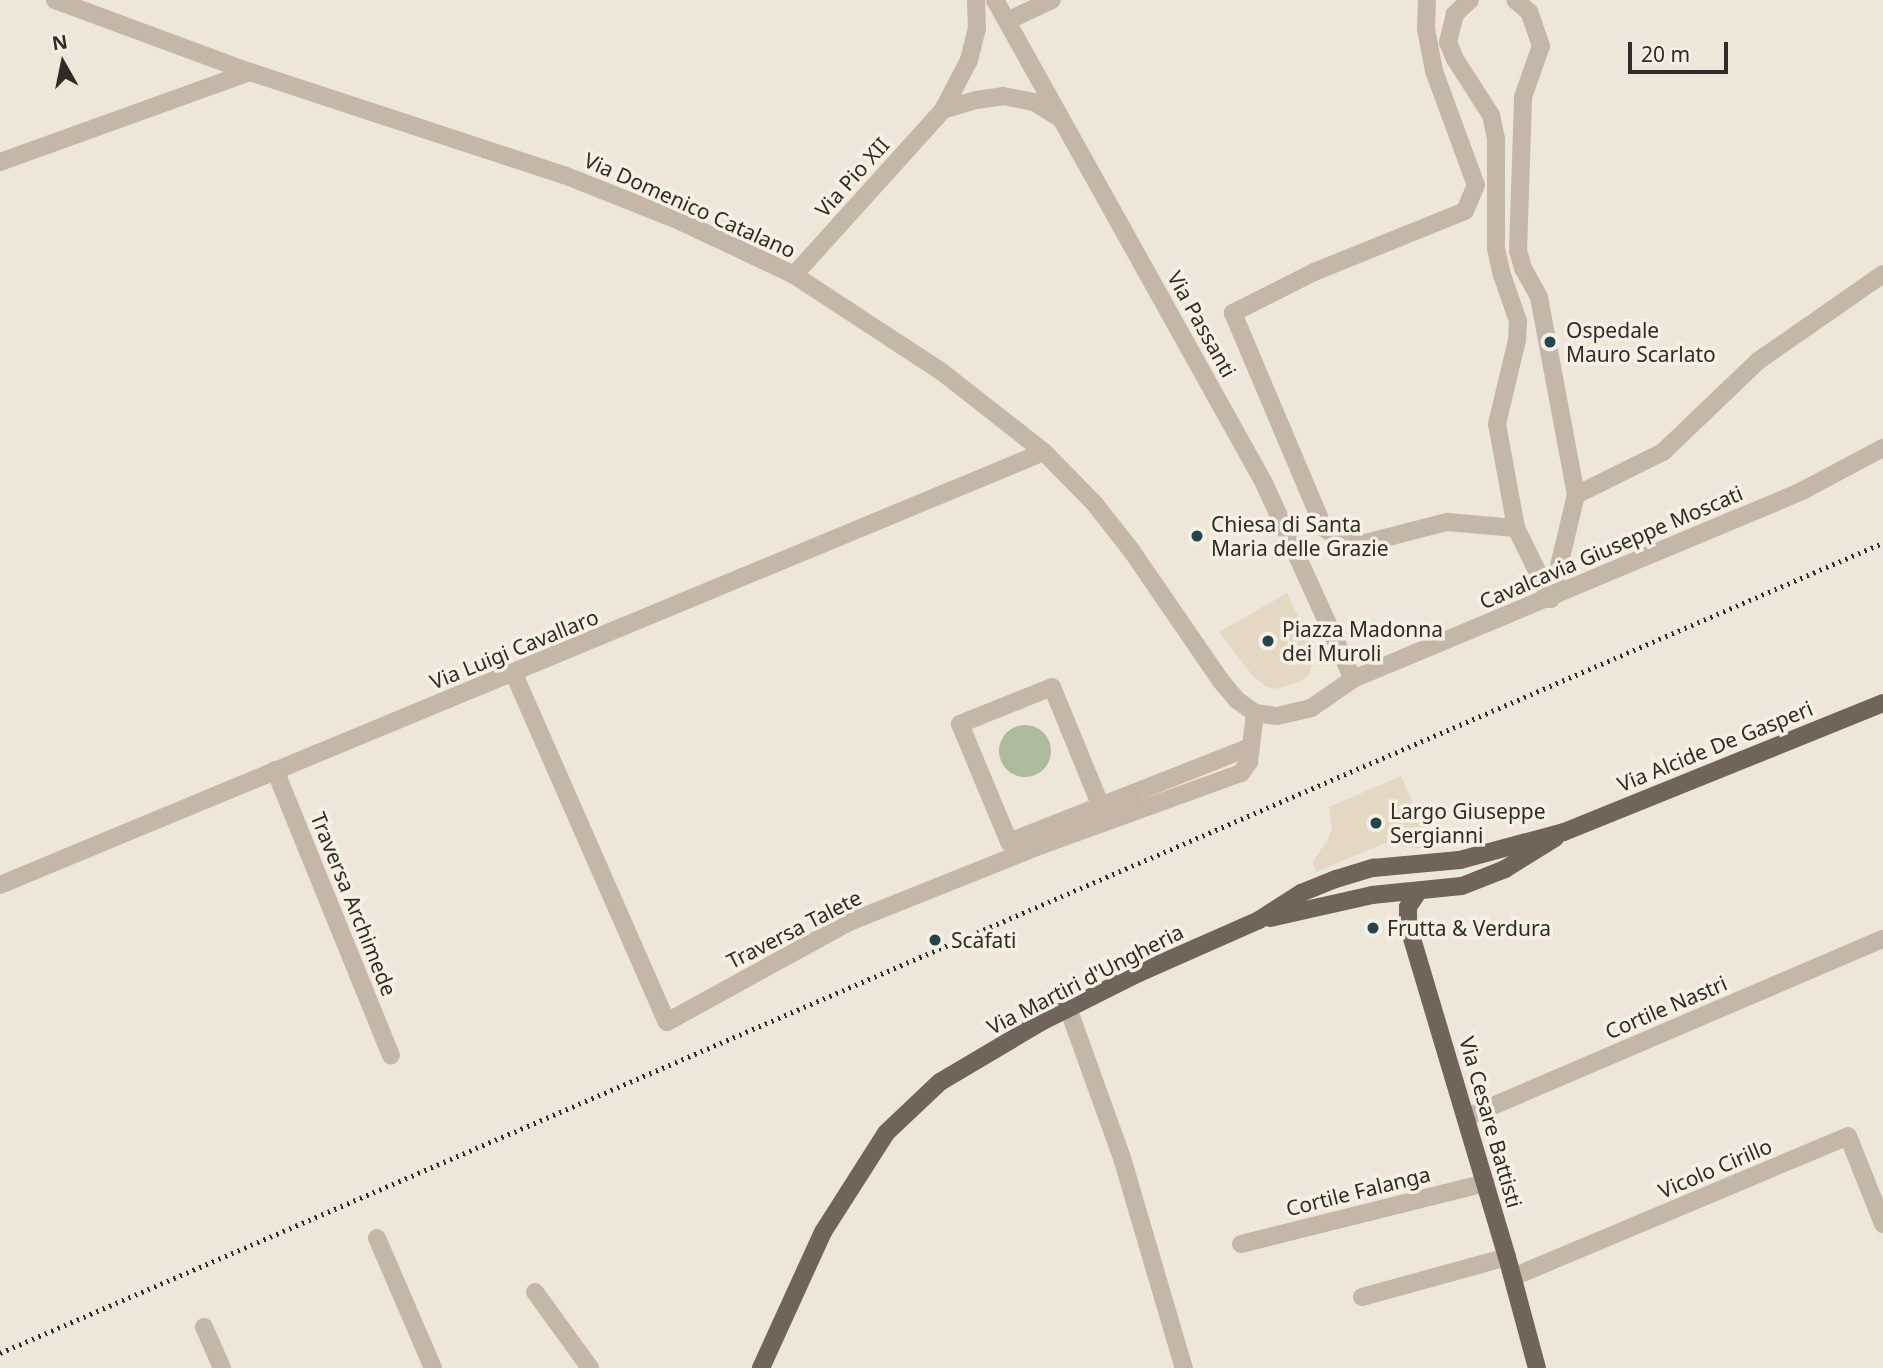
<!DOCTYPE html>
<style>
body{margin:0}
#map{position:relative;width:1883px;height:1368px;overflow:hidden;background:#ede6d9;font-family:"Noto Sans",sans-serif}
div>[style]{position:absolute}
.green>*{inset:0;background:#adba9b}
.round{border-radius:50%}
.plaza>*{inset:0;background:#e4d8c2}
.minor>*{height:18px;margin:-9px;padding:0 9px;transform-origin:9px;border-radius:9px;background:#c4b7a7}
.major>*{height:18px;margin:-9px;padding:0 9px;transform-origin:9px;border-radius:9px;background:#716459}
.rail>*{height:5px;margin-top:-2.5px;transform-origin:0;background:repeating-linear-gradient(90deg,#312b26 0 2px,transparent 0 7px)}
.dots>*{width:19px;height:19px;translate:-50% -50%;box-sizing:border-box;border:4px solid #f6f0e4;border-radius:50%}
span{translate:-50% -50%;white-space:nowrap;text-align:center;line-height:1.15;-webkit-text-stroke:7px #f6f0e4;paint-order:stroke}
.street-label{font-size:21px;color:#312b26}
.poi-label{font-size:21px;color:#312b26}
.left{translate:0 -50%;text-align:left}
.north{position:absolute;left:28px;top:28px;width:70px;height:70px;-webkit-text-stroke:5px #f6f0e4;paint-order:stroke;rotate:351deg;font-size:19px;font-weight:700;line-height:28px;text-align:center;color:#312b26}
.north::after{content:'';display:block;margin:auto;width:24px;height:32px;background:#312b26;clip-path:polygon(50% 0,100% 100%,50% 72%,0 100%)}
.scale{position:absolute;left:1628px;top:42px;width:100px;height:32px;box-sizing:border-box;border:4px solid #312b26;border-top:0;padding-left:9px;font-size:21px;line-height:24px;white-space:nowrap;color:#312b26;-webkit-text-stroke:5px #f6f0e4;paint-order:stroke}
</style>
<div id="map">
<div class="green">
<div class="round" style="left:999px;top:725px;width:52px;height:52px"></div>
</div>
<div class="plaza">
<div style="clip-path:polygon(1287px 593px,1315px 652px,1309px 675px,1299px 682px,1276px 689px,1265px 686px,1252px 675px,1219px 632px)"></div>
<div style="clip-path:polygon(1401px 776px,1434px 851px,1385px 843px,1316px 872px,1313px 861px,1328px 839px,1332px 828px,1329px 807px)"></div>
</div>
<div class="minor">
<div style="left:55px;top:0;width:208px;rotate:20.3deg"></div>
<div style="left:250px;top:72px;width:330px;rotate:18.2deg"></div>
<div style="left:564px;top:175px;width:125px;rotate:21.6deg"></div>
<div style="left:680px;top:221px;width:126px;rotate:25.3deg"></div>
<div style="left:794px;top:275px;width:177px;rotate:33.2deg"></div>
<div style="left:942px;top:372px;width:130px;rotate:38.1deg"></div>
<div style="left:1044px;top:452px;width:71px;rotate:45.6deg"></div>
<div style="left:1094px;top:503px;width:60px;rotate:51.8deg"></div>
<div style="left:1131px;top:550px;width:159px;rotate:55.5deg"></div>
<div style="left:1221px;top:681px;width:25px;rotate:50deg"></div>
<div style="left:1237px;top:700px;width:22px;rotate:36deg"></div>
<div style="left:1255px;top:713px;width:22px;rotate:8deg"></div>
<div style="left:1277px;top:716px;width:35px;rotate:-13deg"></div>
<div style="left:1311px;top:708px;width:51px;rotate:-34.6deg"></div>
<div style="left:1353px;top:679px;width:487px;rotate:-22.7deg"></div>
<div style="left:1802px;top:491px;width:92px;rotate:-28deg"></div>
<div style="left:995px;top:0;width:553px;rotate:60.88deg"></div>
<div style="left:1264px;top:483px;width:215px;rotate:65.6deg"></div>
<div style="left:1427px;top:0;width:29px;rotate:92deg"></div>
<div style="left:1426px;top:29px;width:43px;rotate:79.2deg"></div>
<div style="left:1434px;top:71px;width:121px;rotate:69.8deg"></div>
<div style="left:1476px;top:185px;width:28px;rotate:113deg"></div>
<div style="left:1465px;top:211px;width:163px;rotate:158deg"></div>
<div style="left:1314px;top:272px;width:91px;rotate:153.2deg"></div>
<div style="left:1233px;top:313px;width:233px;rotate:67.1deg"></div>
<div style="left:1324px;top:528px;width:25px;rotate:34deg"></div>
<div style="left:1345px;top:542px;width:20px;rotate:3deg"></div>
<div style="left:1365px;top:543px;width:85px;rotate:-14.4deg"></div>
<div style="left:1447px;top:522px;width:69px;rotate:5deg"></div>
<div style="left:1470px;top:0;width:21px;rotate:137deg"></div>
<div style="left:1455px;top:14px;width:29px;rotate:104deg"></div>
<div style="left:1448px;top:42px;width:18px;rotate:68deg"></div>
<div style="left:1455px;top:59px;width:67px;rotate:57.3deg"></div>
<div style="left:1491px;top:115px;width:25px;rotate:78deg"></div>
<div style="left:1496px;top:139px;width:109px;rotate:90deg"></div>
<div style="left:1496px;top:248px;width:25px;rotate:78deg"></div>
<div style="left:1501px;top:272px;width:52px;rotate:70.9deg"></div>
<div style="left:1518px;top:321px;width:19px;rotate:93deg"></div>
<div style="left:1517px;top:340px;width:86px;rotate:103.4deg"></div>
<div style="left:1497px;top:424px;width:106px;rotate:79.6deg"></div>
<div style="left:1516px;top:528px;width:79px;rotate:63.8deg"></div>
<div style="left:1551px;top:599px;width:107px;rotate:-76.5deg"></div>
<div style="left:1576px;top:495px;width:201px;rotate:-100.6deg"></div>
<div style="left:1539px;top:297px;width:33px;rotate:-119deg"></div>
<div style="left:1523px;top:268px;width:18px;rotate:-106deg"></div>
<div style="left:1518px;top:251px;width:154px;rotate:-88.1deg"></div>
<div style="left:1523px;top:97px;width:54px;rotate:-70.6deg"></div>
<div style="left:1541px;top:46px;width:36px;rotate:-109deg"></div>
<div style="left:1529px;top:12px;width:18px;rotate:-139deg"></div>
<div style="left:1009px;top:20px;width:47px;rotate:-24.9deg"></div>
<div style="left:943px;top:110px;width:34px;rotate:-17deg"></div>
<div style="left:976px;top:100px;width:27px;rotate:-8deg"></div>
<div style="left:1003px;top:96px;width:32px;rotate:11deg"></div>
<div style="left:1034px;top:102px;width:32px;rotate:32deg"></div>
<div style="left:0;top:162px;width:266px;rotate:-19.8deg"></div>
<div style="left:794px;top:275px;width:222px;rotate:-47.9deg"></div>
<div style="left:943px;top:110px;width:56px;rotate:-62.5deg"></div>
<div style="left:969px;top:60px;width:32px;rotate:-76deg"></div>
<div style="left:977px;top:29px;width:29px;rotate:-92deg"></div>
<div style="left:1576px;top:495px;width:97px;rotate:-26.3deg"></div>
<div style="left:1663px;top:452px;width:132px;rotate:-43.8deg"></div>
<div style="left:1758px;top:361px;width:152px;rotate:-34.8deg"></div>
<div style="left:514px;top:674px;width:380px;rotate:66.3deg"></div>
<div style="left:667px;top:1022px;width:205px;rotate:-28.8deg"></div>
<div style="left:847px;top:923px;width:210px;rotate:-21.8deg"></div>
<div style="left:1042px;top:845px;width:212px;rotate:-19.9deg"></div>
<div style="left:1241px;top:773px;width:14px;rotate:-54deg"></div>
<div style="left:1249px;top:762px;width:49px;rotate:-83deg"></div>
<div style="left:275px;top:770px;width:308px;rotate:67.9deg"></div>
<div style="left:1100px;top:804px;width:126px;rotate:-112.3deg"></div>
<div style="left:1052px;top:687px;width:99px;rotate:158.1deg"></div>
<div style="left:960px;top:724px;width:128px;rotate:67.4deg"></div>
<div style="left:1009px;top:842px;width:259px;rotate:-21.5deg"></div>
<div style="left:0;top:885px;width:1130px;rotate:-22.53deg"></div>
<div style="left:1068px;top:1008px;width:159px;rotate:70.2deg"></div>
<div style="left:1122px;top:1158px;width:219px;rotate:73.6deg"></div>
<div style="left:1467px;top:1117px;width:452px;rotate:-23.2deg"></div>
<div style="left:377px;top:1238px;width:142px;rotate:66.7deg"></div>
<div style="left:1241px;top:1244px;width:252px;rotate:-14deg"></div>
<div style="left:1513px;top:1277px;width:363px;rotate:-22.8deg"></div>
<div style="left:1848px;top:1136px;width:95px;rotate:68.3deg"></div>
<div style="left:535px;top:1292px;width:94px;rotate:54.1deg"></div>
<div style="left:1362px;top:1297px;width:150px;rotate:-15.4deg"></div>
<div style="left:204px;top:1327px;width:45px;rotate:66.3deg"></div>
</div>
<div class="major">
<div style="left:1418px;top:892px;width:18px;rotate:124deg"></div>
<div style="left:1408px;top:907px;width:18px;rotate:90deg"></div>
<div style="left:1408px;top:925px;width:346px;rotate:73.4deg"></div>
<div style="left:1507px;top:1257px;width:115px;rotate:74.9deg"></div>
<div style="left:1270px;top:918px;width:105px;rotate:-12.7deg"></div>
<div style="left:1372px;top:895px;width:90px;rotate:-5.7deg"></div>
<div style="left:1462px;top:886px;width:46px;rotate:-21.6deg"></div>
<div style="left:1505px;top:869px;width:59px;rotate:-31.8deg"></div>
<div style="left:761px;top:1368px;width:149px;rotate:-65.5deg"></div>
<div style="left:823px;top:1232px;width:117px;rotate:-57.5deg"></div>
<div style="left:886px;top:1133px;width:74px;rotate:-43.4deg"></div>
<div style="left:940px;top:1082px;width:117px;rotate:-30.7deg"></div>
<div style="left:1041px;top:1022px;width:110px;rotate:-26.6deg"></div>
<div style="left:1139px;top:973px;width:131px;rotate:-23.8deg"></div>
<div style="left:1259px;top:920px;width:50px;rotate:-32.7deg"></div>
<div style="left:1301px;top:893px;width:38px;rotate:-22deg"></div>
<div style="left:1336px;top:879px;width:39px;rotate:-17deg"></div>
<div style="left:1373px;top:868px;width:87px;rotate:-5.3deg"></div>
<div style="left:1460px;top:860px;width:108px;rotate:-15.1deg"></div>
<div style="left:1564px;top:832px;width:344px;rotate:-22deg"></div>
</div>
<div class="rail">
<div style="left:0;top:1353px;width:2050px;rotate:-23.28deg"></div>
</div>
<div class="dots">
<div style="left:1550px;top:342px;background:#21464d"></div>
<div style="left:1197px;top:536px;background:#21464d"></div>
<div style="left:1268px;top:641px;background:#21464d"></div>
<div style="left:1376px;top:823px;background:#21464d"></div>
<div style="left:1373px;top:928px;background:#21464d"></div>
<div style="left:935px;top:940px;background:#21464d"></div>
</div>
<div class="street-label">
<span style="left:852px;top:177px;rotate:-48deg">Via Pio XII</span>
<span style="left:690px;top:205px;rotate:24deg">Via Domenico Catalano</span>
<span style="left:1202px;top:324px;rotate:61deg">Via Passanti</span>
<span style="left:1611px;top:547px;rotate:-23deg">Cavalcavia Giuseppe Moscati</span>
<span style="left:514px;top:649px;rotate:-22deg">Via Luigi Cavallaro</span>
<span style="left:1715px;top:746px;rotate:-22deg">Via Alcide De Gasperi</span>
<span style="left:354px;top:904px;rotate:68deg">Traversa Archimede</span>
<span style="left:794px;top:929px;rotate:-27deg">Traversa Talete</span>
<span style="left:1085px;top:979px;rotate:-27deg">Via Martiri d'Ungheria</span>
<span style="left:1666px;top:1007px;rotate:-23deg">Cortile Nastri</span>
<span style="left:1491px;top:1122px;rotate:74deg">Via Cesare Battisti</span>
<span style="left:1715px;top:1168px;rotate:-23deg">Vicolo Cirillo</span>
<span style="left:1358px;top:1191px;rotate:-14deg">Cortile Falanga</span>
</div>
<div class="poi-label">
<span class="left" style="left:1566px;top:342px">Ospedale<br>Mauro Scarlato</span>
<span class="left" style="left:1211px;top:536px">Chiesa di Santa<br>Maria delle Grazie</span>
<span class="left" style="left:1282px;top:641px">Piazza Madonna<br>dei Muroli</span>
<span class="left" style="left:1390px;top:823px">Largo Giuseppe<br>Sergianni</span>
<span class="left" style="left:1387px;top:928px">Frutta &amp; Verdura</span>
<span class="left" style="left:951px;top:940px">Scafati</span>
</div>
<div class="north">N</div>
<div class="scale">20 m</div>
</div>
